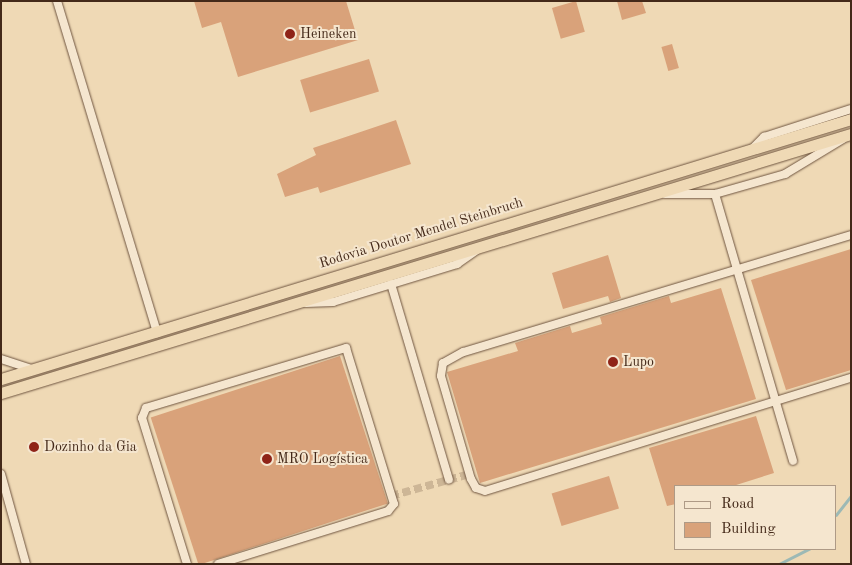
<!DOCTYPE html>
<meta charset="utf-8">
<style>
body{margin:0}
#map{position:relative;width:852px;height:565px;overflow:hidden;background:#efd9b5;font-family:"Old Standard TT",serif}
div>[style]{position:absolute}
.stream>*{height:2.5px;margin:-1.25px;padding:0 1.25px;transform-origin:1.25px;border-radius:1.25px;background:#9cb9b5}
.building>*{inset:0;background:#d9a27a;transform-origin:0 0}
.minor-tunnel>*{height:8px;margin-top:-4px;transform-origin:0;background:repeating-linear-gradient(90deg,#cdb696 0 8px,transparent 0 12px)}
.roads{filter:drop-shadow(0 0 1px #6f5540) drop-shadow(0 0 1px #6f5540)}
.minor>*{height:8px;margin:-4px;padding:0 4px;transform-origin:4px;border-radius:4px;background:#f5e6cf}
.highway>*{height:11px;margin:-5.5px;padding:0 5.5px;transform-origin:5.5px;border-radius:5.5px;background:#efd9b5}
.dots>*{width:14px;height:14px;translate:-50% -50%;box-sizing:border-box;border:2px solid #f5e6cf;border-radius:50%}
span{translate:-50% -50%;white-space:nowrap;text-align:center;line-height:1.15;-webkit-text-stroke:4px #f5e6cf;paint-order:stroke}
.poi-label{font-size:14px;color:#442919}
.left{translate:0 -50%;text-align:left}
.street-label{font-size:14px;color:#442919}
.frame{position:absolute;inset:0;border:2px solid #442919;pointer-events:none}
.legend{position:absolute;left:674px;top:485px;width:162px;height:65px;box-sizing:border-box;background:#f5e6cf;border:1px solid #ae9a86;margin:0;padding:6px 9px;list-style:none;font-size:15px;color:#442919}
.legend li{display:flex;align-items:center;gap:10px;height:25px}
.legend b{width:25px;border:1px solid #ae9a86}
</style>
<div id="map">
<div class="stream">
<div style="left:836px;top:515px;width:24px;rotate:-52deg"></div>
<div style="left:779px;top:564px;width:34px;rotate:-27deg"></div>
</div>
<div class="building">
<div style="clip-path:polygon(194px 1px,346px 1px,358px 40px,238px 77px,221px 22px,202px 28px)"></div>
<div style="left:576px;top:1px;width:32px;height:25px;rotate:74deg"></div>
<div style="clip-path:polygon(617px 1px,642px 1px,646px 13px,622px 20px)"></div>
<div style="left:672px;top:44px;width:25px;height:11px;rotate:74deg"></div>
<div style="left:369px;top:59px;width:34px;height:72px;rotate:73deg"></div>
<div style="clip-path:polygon(396px 120px,411px 164px,320px 193px,318px 187px,285px 197px,277px 174px,316px 155px,313px 148px)"></div>
<div style="clip-path:polygon(851px 249px,851px 370px,786px 390px,751px 280px)"></div>
<div style="clip-path:polygon(608px 255px,621px 298px,610px 302px,608px 296px,563px 309px,552px 273px)"></div>
<div style="clip-path:polygon(721px 288px,756px 399px,480px 483px,447px 372px,518px 351px,515px 343px,570px 326px,572px 333px,602px 324px,600px 317px,669px 296px,671px 303px)"></div>
<div style="left:340px;top:356px;width:155px;height:199px;rotate:72deg"></div>
<div style="clip-path:polygon(756px 416px,774px 473px,733px 486px,676px 486px,676px 504px,667px 506px,649px 448px)"></div>
<div style="left:609px;top:476px;width:34px;height:60px;rotate:73deg"></div>
</div>
<div class="minor-tunnel">
<div style="left:391px;top:496px;width:82px;rotate:-15.6deg"></div>
</div>
<div class="roads">
<div class="minor">
<div style="left:57px;top:1px;width:347px;rotate:73.2deg"></div>
<div style="left:753px;top:148px;width:16px;rotate:-45deg"></div>
<div style="left:764px;top:137px;width:91px;rotate:-17.8deg"></div>
<div style="left:665px;top:194px;width:50px"></div>
<div style="left:715px;top:194px;width:73px;rotate:-15.9deg"></div>
<div style="left:785px;top:174px;width:68px;rotate:-31.1deg"></div>
<div style="left:715px;top:194px;width:278px;rotate:73.7deg"></div>
<div style="left:851px;top:235px;width:405px;rotate:163.2deg"></div>
<div style="left:463px;top:352px;width:23px;rotate:151deg"></div>
<div style="left:443px;top:363px;width:13px;rotate:99deg"></div>
<div style="left:441px;top:376px;width:107px;rotate:73.8deg"></div>
<div style="left:471px;top:479px;width:10px;rotate:61deg"></div>
<div style="left:476px;top:488px;width:9px;rotate:18deg"></div>
<div style="left:485px;top:491px;width:383px;rotate:-17.2deg"></div>
<div style="left:391px;top:284px;width:204px;rotate:73.5deg"></div>
<div style="left:306px;top:303px;width:27px;rotate:-2deg"></div>
<div style="left:333px;top:302px;width:130px;rotate:-17deg"></div>
<div style="left:457px;top:264px;width:24px;rotate:-35deg"></div>
<div style="left:1px;top:359px;width:33px;rotate:18deg"></div>
<div style="left:1px;top:474px;width:93px;rotate:74.5deg"></div>
<div style="left:187px;top:564px;width:153px;rotate:-107.1deg"></div>
<div style="left:142px;top:418px;width:11px;rotate:-68deg"></div>
<div style="left:146px;top:408px;width:209px;rotate:-16.7deg"></div>
<div style="left:346px;top:348px;width:163px;rotate:72.9deg"></div>
<div style="left:394px;top:504px;width:9px;rotate:131deg"></div>
<div style="left:388px;top:511px;width:178px;rotate:162.7deg"></div>
</div>
<div class="highway">
<div style="left:1px;top:379px;width:889px;rotate:-17.01deg"></div>
<div style="left:1px;top:393px;width:889px;rotate:-16.95deg"></div>
</div>
</div>
<div class="dots">
<div style="left:290px;top:34px;background:#8f2418"></div>
<div style="left:613px;top:362px;background:#8f2418"></div>
<div style="left:34px;top:447px;background:#8f2418"></div>
<div style="left:267px;top:459px;background:#8f2418"></div>
</div>
<div class="poi-label">
<span class="left" style="left:300px;top:34px">Heineken</span>
<span class="left" style="left:623px;top:362px">Lupo</span>
<span class="left" style="left:44px;top:447px">Dozinho da Gia</span>
<span class="left" style="left:277px;top:459px">MRO Logística</span>
</div>
<div class="street-label">
<span style="left:421px;top:233px;rotate:-17deg">Rodovia Doutor Mendel Steinbruch</span>
</div>
<div class="frame"></div>
<ul class="legend">
<li><b style="height:6px;background:#f5e6cf"></b>Road</li>
<li><b style="height:14px;background:#d9a27a"></b>Building</li>
</ul>
</div>
